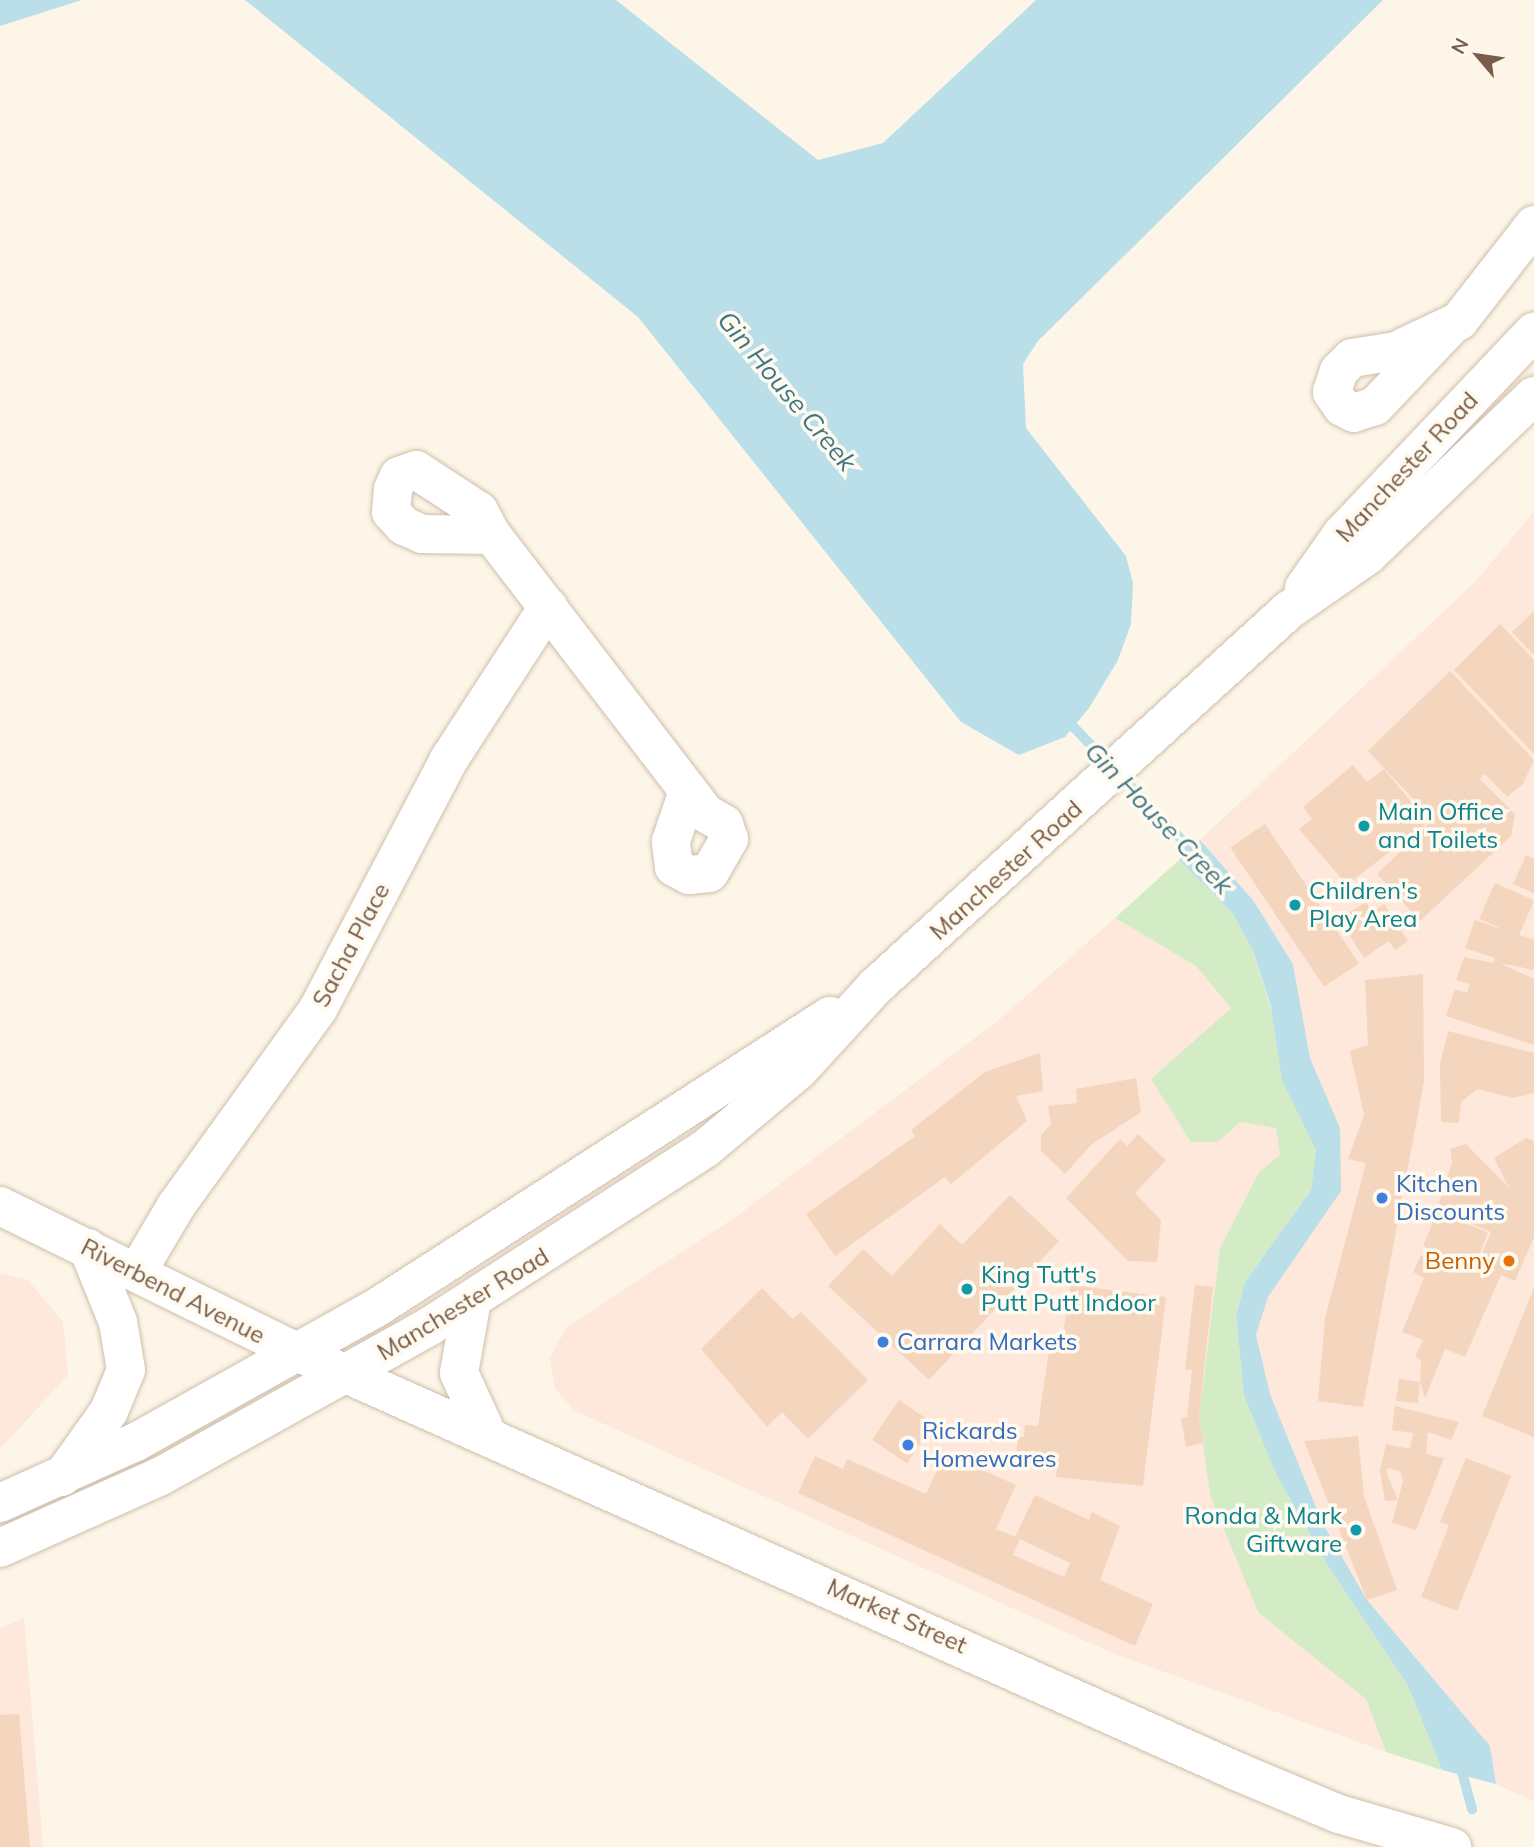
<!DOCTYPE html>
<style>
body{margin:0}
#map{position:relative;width:1534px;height:1847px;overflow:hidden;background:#fdf6e8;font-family:Mulish,sans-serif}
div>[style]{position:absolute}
.commercial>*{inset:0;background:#fee7db}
.green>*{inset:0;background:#d3ecc5}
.water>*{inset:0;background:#bbdfe8}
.stream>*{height:10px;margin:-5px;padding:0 5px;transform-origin:5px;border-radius:5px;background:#bbdfe8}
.building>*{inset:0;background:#f4d6be;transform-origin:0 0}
.roads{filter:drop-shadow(0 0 2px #d0beac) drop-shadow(0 0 2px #d0beac)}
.minor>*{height:38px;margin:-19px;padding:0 19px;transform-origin:19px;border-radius:19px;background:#fff}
.dots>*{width:19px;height:19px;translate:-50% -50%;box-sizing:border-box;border:4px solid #fffaef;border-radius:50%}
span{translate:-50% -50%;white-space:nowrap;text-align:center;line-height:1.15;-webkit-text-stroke:7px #fffaef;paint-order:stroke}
.street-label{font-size:24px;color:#795d4a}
.culture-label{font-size:24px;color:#0d838f}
.left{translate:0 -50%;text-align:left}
.right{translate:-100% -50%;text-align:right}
.shop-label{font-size:24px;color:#366cbe}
.food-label{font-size:24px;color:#c56008}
.water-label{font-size:26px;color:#3f7786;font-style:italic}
.north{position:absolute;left:1443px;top:21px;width:70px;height:70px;-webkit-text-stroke:5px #fffaef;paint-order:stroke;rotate:299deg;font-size:19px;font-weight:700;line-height:28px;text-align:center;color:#795d4a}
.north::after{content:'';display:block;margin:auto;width:24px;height:32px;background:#795d4a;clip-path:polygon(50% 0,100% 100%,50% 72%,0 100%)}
</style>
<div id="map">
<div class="commercial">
<div style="clip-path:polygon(1534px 512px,1534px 1801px,1496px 1784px,1490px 1746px,1367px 1600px,1322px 1522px,1270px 1394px,1256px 1335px,1268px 1297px,1340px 1191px,1340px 1128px,1310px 1058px,1293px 964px,1253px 900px,1200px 840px,1474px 583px)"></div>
<div style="clip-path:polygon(1115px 918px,1196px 966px,1231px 1008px,1151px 1079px,1218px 1142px,1240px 1122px,1276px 1128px,1280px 1155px,1259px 1172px,1220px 1248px,1199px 1416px,1210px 1495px,1315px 1655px,1366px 1699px,1386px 1752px,1112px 1653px,575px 1411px,555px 1389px,550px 1357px,567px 1327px,737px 1216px,995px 1023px)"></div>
<div style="clip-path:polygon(0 1273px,28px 1280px,63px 1322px,68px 1375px,0 1449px)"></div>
<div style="clip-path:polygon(24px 1618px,43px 1847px,0 1847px,0 1628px)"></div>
</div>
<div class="green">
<div style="clip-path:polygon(1179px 860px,1233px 914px,1253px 951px,1316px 1150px,1311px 1190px,1245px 1282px,1236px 1315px,1244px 1396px,1275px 1472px,1328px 1566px,1408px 1686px,1442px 1770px,1386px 1752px,1366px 1699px,1258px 1612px,1210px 1495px,1199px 1416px,1220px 1248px,1259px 1172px,1280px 1155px,1276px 1128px,1240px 1122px,1218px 1142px,1191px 1142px,1151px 1079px,1231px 1008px,1196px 966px,1115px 918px)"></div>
</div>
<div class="water">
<div style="clip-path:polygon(0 0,82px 0,0 26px)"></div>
<div style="clip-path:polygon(245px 0,616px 0,818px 160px,883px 143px,1036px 0,1383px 0,1038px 341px,1023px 364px,1026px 428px,1126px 556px,1133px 583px,1131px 624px,1118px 660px,1089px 708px,1065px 737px,1019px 755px,961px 722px,638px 317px)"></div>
<div style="clip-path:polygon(1200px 840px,1253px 900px,1293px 964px,1310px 1058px,1340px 1128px,1341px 1191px,1268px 1297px,1256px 1335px,1270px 1394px,1322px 1522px,1367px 1600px,1490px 1746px,1496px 1784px,1442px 1770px,1408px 1686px,1328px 1566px,1275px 1472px,1244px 1396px,1236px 1315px,1245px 1282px,1311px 1190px,1316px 1150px,1282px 1080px,1271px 1006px,1253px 951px,1233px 914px,1179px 860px)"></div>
</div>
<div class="stream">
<div style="left:1064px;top:717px;width:197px;rotate:46.2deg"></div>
<div style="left:1460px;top:1765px;width:46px;rotate:74.7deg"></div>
</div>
<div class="building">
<div style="clip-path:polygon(1534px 611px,1534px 655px,1512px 632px)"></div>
<div style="clip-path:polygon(1500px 624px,1534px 660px,1534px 754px,1454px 670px)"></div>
<div style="clip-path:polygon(1450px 671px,1534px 760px,1523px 784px,1507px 797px,1485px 774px,1480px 779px,1515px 814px,1511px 836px,1420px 921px,1377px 874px,1433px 820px,1368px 751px)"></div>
<div style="clip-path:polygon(1353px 765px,1367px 782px,1384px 769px,1428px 822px,1347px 885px,1299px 829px,1312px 819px,1303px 807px)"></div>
<div style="left:1265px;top:824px;width:168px;height:42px;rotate:56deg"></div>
<div style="clip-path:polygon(1526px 855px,1534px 859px,1534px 893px,1513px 884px)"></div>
<div style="left:1495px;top:883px;width:43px;height:39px;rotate:24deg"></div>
<div style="clip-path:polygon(1366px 902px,1372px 912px,1384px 904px,1408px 941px,1395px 950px,1389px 941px,1364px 958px,1339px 919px)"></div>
<div style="clip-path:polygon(1475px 920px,1534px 940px,1534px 970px,1500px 963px,1534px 979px,1534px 1045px,1446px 1016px,1455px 989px,1467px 993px,1470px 984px,1456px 980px,1464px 957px,1493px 963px,1495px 958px,1465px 948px)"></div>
<div style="clip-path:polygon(1423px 974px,1424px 1082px,1363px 1407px,1318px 1401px,1325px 1318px,1366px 1163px,1348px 1159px,1364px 1115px,1350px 1051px,1368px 1045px,1365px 980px)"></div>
<div style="clip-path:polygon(1448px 1031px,1534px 1053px,1534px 1093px,1513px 1098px,1477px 1089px,1461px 1102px,1459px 1123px,1441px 1122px,1440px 1064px)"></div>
<div style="clip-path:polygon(1040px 1053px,1043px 1091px,1016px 1096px,1027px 1121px,951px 1184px,945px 1177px,835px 1256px,806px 1214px,915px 1136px,911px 1130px,985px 1072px)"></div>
<div style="clip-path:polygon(1136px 1078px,1141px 1112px,1091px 1145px,1065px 1174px,1041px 1151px,1041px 1135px,1051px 1124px,1048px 1106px,1077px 1103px,1076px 1089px)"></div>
<div style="clip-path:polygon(1138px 1134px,1166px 1160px,1135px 1193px,1161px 1220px,1157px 1262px,1128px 1261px,1066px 1198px,1120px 1139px,1127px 1146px)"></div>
<div style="clip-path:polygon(1526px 1138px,1534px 1141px,1534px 1237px,1515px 1281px,1501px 1275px,1465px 1357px,1445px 1349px,1425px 1398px,1420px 1382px,1418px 1403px,1396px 1401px,1399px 1379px,1420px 1382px,1421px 1360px,1415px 1357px,1423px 1340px,1402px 1332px,1424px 1278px,1413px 1272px,1421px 1255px,1474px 1273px,1491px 1232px,1437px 1210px,1452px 1162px,1450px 1149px,1466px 1144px,1509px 1188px,1494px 1158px)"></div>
<div style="clip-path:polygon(1010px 1195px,1059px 1241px,929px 1380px,828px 1286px,863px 1249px,892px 1276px,940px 1224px,962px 1245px)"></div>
<div style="left:1437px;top:1212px;width:55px;height:37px;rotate:22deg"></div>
<div style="clip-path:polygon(1070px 1285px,1166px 1297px,1143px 1486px,1056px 1477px,1057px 1467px,1015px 1463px,1018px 1437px,1024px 1437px,1025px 1425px,1038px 1426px,1050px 1342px,1062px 1343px)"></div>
<div style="clip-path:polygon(1195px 1285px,1213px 1287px,1199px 1416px,1203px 1443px,1186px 1447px,1181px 1418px,1187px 1417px,1192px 1370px,1185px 1369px)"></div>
<div style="clip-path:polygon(762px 1288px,793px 1319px,801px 1312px,868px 1380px,808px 1439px,782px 1412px,767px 1427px,701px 1349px)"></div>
<div style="clip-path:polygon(1534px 1288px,1534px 1437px,1482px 1416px)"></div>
<div style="left:899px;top:1400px;width:42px;height:48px;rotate:34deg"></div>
<div style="clip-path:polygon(1395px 1406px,1459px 1422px,1451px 1440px,1428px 1432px,1426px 1454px,1444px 1458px,1416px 1530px,1392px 1523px,1403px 1481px,1400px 1471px,1388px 1468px,1386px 1471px,1398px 1500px,1385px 1501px,1380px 1471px,1386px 1444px,1410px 1449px,1413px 1433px,1392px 1430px)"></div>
<div style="clip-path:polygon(1358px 1436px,1364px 1496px,1397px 1590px,1367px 1600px,1304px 1441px)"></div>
<div style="clip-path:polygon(evenodd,945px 1453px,1016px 1485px,996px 1529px,1015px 1537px,1035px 1495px,1089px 1520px,1092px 1512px,1120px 1526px,1100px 1580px,1153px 1604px,1135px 1646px,798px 1493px,815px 1456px,843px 1469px,847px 1459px,926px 1494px,945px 1453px,1020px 1539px,1070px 1563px,1064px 1577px,1013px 1555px,1020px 1539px)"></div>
<div style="clip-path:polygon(1466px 1458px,1511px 1476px,1457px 1611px,1421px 1597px,1449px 1525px,1440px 1522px)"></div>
<div style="clip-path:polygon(19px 1714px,30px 1847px,0 1847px,0 1715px)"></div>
</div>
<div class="roads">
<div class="minor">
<div style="left:1452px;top:325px;width:112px;rotate:133.5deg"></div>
<div style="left:1375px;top:406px;width:22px;rotate:162deg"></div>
<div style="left:1354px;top:413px;width:13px;rotate:-153deg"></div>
<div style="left:1342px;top:407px;width:18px;rotate:-124deg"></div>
<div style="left:1332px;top:392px;width:22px;rotate:-72deg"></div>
<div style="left:1339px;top:371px;width:18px;rotate:-45deg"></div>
<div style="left:1352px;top:358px;width:45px;rotate:-9deg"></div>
<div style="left:1396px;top:351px;width:70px;rotate:-25.5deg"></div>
<div style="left:1459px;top:321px;width:122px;rotate:-52deg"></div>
<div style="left:416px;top:470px;width:75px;rotate:33.1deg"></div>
<div style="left:479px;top:511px;width:27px;rotate:62deg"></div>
<div style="left:492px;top:535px;width:70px;rotate:-179.2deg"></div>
<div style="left:422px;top:534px;width:20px;rotate:-156deg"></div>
<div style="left:404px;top:526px;width:19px;rotate:-133deg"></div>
<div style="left:391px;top:512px;width:23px;rotate:-85deg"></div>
<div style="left:393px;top:489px;width:14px;rotate:-65deg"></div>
<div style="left:399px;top:476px;width:18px;rotate:-19deg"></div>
<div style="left:492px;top:535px;width:350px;rotate:52.5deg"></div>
<div style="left:705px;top:813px;width:22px;rotate:30deg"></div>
<div style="left:724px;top:824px;width:16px;rotate:72deg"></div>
<div style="left:729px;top:839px;width:39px;rotate:120deg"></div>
<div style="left:709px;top:873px;width:20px;rotate:174deg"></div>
<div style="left:689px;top:875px;width:17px;rotate:-152deg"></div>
<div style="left:674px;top:867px;width:26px;rotate:-97deg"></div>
<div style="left:671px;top:841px;width:53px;rotate:-71.2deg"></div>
<div style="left:1304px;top:588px;width:66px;rotate:-54.9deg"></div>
<div style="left:1342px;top:534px;width:279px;rotate:-46.5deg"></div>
<div style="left:0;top:1206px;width:333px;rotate:26.2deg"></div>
<div style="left:299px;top:1353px;width:1026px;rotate:24.04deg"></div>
<div style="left:1236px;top:1771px;width:112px;rotate:22.7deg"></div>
<div style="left:1339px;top:1814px;width:118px;rotate:16.3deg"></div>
<div style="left:137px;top:1272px;width:77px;rotate:-59.4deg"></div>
<div style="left:176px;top:1206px;width:243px;rotate:-54.2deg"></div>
<div style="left:318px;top:1009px;width:280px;rotate:-62.3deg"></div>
<div style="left:448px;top:761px;width:184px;rotate:-57deg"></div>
<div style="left:472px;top:1300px;width:74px;rotate:100.1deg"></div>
<div style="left:459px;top:1373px;width:67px;rotate:65.3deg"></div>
<div style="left:62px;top:1477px;width:81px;rotate:-54.5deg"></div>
<div style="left:109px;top:1411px;width:44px;rotate:-67.5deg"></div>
<div style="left:126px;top:1370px;width:49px;rotate:-99.5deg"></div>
<div style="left:118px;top:1322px;width:80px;rotate:-112.1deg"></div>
<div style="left:0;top:1503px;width:149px;rotate:-24.2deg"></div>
<div style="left:136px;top:1442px;width:275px;rotate:-29.2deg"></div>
<div style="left:376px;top:1308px;width:540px;rotate:-32.75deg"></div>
<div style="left:0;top:1548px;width:176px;rotate:-24.1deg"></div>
<div style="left:161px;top:1476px;width:308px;rotate:-29.1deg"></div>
<div style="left:430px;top:1326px;width:328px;rotate:-32.8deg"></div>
<div style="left:706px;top:1148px;width:121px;rotate:-40deg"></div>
<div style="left:799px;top:1070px;width:114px;rotate:-47.5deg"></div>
<div style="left:876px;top:986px;width:559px;rotate:-42.32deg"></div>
<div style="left:1289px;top:610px;width:96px;rotate:-34.8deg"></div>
<div style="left:1368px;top:555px;width:230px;rotate:-43.8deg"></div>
</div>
</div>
<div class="dots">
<div style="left:1364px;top:826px;background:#0f9aa8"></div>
<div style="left:1295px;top:905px;background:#0f9aa8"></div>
<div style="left:1382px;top:1198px;background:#3f7fe0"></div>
<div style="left:1509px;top:1261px;background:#e8710a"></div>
<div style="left:967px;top:1289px;background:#0f9aa8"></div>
<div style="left:883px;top:1342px;background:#3f7fe0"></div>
<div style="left:908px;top:1445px;background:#3f7fe0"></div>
<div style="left:1356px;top:1530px;background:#0f9aa8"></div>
</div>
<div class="street-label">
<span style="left:1407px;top:467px;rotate:-47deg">Manchester Road</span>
<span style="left:1006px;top:870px;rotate:-42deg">Manchester Road</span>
<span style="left:351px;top:945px;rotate:-62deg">Sacha Place</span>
<span style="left:173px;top:1291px;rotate:27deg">Riverbend Avenue</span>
<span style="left:463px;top:1304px;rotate:-31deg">Manchester Road</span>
<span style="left:897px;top:1616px;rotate:24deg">Market Street</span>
</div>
<div class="culture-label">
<span class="left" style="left:1378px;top:826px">Main Office<br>and Toilets</span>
<span class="left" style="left:1309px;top:905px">Children's<br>Play Area</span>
<span class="left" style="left:981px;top:1289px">King Tutt's<br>Putt Putt Indoor</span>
<span class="right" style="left:1342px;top:1530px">Ronda &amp; Mark<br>Giftware</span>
</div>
<div class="shop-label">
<span class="left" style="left:1396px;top:1198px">Kitchen<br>Discounts</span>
<span class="left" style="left:897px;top:1342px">Carrara Markets</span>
<span class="left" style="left:922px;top:1445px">Rickards<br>Homewares</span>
</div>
<div class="food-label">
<span class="right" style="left:1495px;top:1261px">Benny</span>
</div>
<div class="water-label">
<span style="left:787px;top:391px;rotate:50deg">Gin House Creek</span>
<span style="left:1159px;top:818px;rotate:46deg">Gin House Creek</span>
</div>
<div class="north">N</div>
</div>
